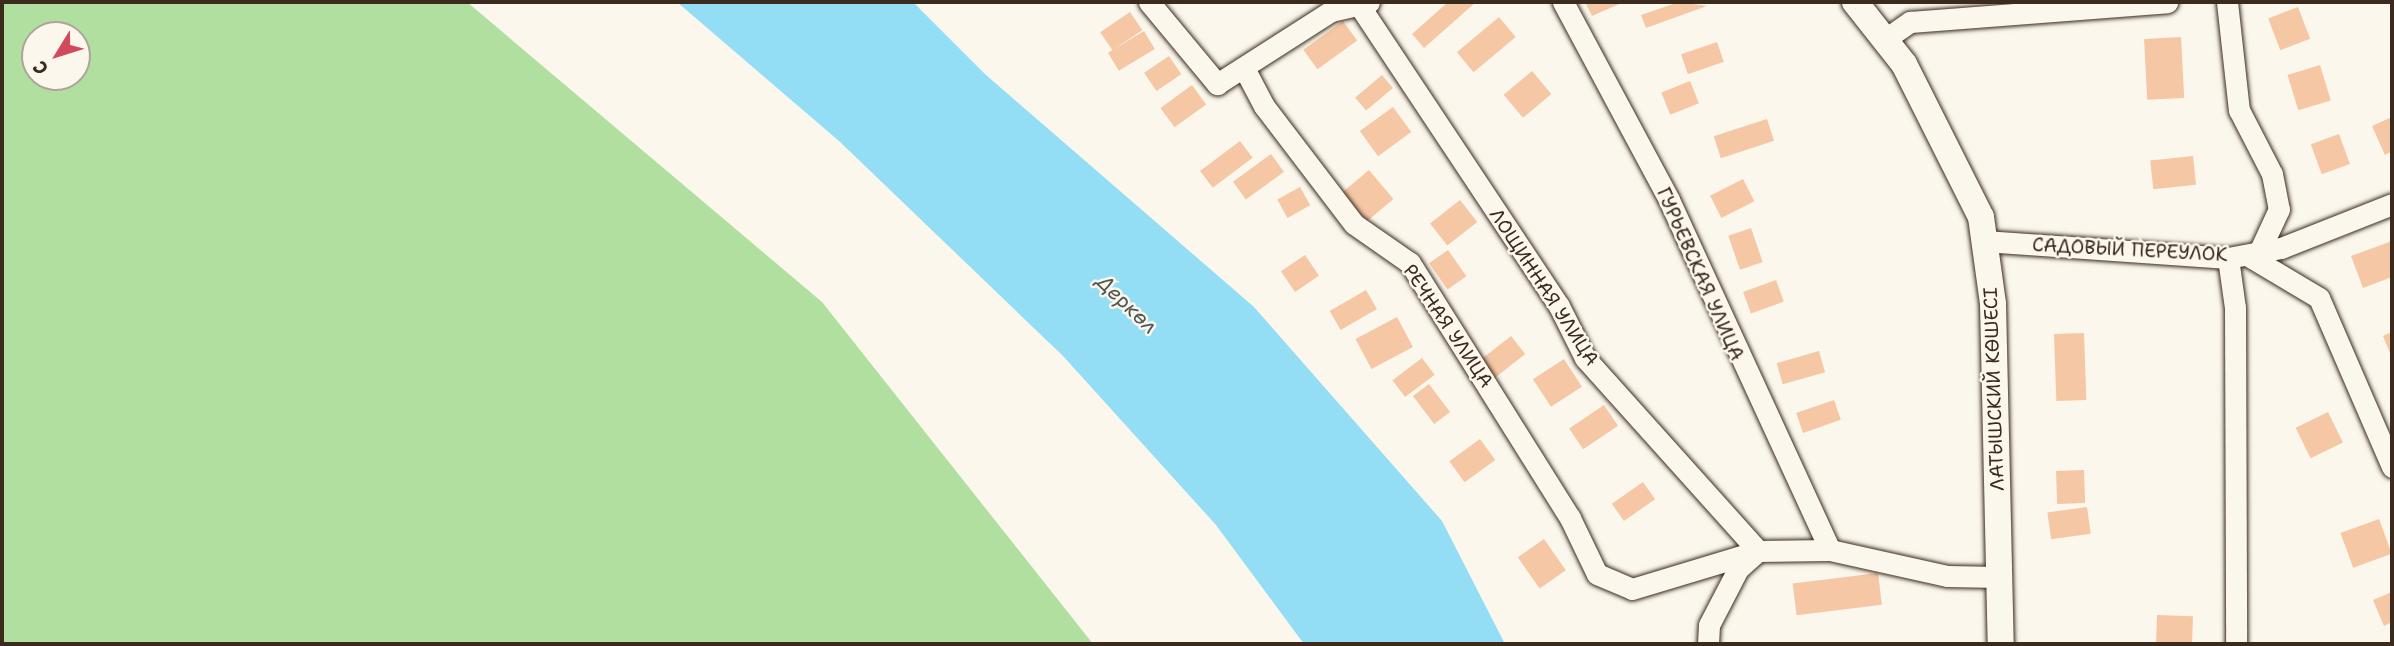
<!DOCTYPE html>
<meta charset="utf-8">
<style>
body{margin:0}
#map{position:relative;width:2394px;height:646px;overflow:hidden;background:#fbf7ec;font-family:"Shantell Sans",sans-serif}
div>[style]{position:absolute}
.green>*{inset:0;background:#b0df9f}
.water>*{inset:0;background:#93def4}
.building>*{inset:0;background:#f5c7a5;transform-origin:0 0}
.roads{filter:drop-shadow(0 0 2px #3b2a1e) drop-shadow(0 0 2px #3b2a1e)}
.minor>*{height:21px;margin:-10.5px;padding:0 10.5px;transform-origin:10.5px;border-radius:10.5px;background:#fbf7ec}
.tertiary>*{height:26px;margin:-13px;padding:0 13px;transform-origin:13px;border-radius:13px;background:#fbf7ec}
span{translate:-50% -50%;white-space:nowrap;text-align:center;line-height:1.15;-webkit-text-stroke:5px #fbf7ec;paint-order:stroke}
.street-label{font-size:19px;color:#3b2a1e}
.water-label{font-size:21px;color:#515754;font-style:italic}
.frame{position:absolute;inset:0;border:4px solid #3b2a1e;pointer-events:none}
.north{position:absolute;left:21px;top:21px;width:70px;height:70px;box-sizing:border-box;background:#fbf7ec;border:2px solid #aea59a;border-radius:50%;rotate:232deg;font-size:19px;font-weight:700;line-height:28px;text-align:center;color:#3b2a1e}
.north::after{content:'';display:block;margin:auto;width:24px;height:32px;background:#d1495b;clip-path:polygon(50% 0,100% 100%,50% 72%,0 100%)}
</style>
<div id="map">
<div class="green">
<div style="clip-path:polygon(evenodd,2px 2px,467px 2px,822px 302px,1093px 644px,2px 644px,2px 2px,35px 35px,77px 35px,77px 77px,35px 77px,35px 35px)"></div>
</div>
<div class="water">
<div style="clip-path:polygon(677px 2px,913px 2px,986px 75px,1254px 307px,1442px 521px,1505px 644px,1304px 644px,1216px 525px,1063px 356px,839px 141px)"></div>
</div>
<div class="building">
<div style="clip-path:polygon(1448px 2px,1476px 2px,1424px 48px,1412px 34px)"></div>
<div style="clip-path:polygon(1585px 2px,1624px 2px,1592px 16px)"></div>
<div style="clip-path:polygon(1679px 2px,1707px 6px,1646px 28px,1641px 15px)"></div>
<div style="left:2298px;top:7px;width:34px;height:32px;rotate:69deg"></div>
<div style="left:1130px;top:12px;width:22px;height:36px;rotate:56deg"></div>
<div style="left:1499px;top:17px;width:26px;height:55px;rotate:50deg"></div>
<div style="left:1343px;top:21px;width:24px;height:49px;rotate:54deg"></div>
<div style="left:1144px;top:31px;width:21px;height:42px;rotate:59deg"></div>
<div style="left:2181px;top:37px;width:61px;height:37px;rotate:87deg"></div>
<div style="left:1717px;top:42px;width:21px;height:38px;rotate:71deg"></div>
<div style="left:1169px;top:56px;width:22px;height:30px;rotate:56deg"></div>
<div style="left:2320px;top:65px;width:37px;height:34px;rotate:73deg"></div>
<div style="left:1532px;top:71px;width:30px;height:37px;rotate:50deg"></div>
<div style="left:1382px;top:75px;width:17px;height:35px;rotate:50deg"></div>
<div style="left:1690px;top:81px;width:24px;height:31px;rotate:68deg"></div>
<div style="left:1192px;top:85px;width:24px;height:39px;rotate:54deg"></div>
<div style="left:1393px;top:107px;width:31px;height:41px;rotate:54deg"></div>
<div style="clip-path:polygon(2392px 117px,2392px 151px,2385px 155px,2372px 126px)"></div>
<div style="left:1767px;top:119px;width:23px;height:56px;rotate:72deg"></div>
<div style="left:2339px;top:134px;width:32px;height:30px;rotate:70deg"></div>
<div style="left:1240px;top:141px;width:21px;height:50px;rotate:53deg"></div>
<div style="left:1271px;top:154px;width:22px;height:47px;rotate:54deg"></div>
<div style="left:2193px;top:156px;width:29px;height:43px;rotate:84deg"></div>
<div style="left:1369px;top:170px;width:38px;height:35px;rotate:50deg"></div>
<div style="left:1743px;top:179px;width:25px;height:37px;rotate:63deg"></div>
<div style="left:1300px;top:187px;width:21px;height:26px;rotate:61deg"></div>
<div style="left:1460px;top:200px;width:28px;height:38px;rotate:52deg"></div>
<div style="left:1751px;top:228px;width:36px;height:24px;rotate:71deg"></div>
<div style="clip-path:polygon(2392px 241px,2392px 277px,2363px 288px,2351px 256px)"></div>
<div style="left:1448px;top:250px;width:32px;height:23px;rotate:55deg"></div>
<div style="left:1305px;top:255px;width:25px;height:29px;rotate:56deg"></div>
<div style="left:1776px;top:280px;width:23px;height:35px;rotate:70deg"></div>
<div style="left:1366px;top:290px;width:22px;height:42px;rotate:60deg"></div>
<div style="left:1397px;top:317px;width:34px;height:47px;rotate:62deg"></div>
<div style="clip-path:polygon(2392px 332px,2392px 358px,2383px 336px)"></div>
<div style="left:2084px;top:333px;width:67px;height:30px;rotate:88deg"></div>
<div style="left:1511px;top:336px;width:23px;height:39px;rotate:52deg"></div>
<div style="left:1819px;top:351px;width:22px;height:44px;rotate:74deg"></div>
<div style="left:1422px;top:358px;width:21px;height:37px;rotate:53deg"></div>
<div style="left:1564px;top:359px;width:33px;height:37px;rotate:57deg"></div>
<div style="left:1429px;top:384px;width:35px;height:20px;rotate:53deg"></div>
<div style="left:1834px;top:400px;width:21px;height:40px;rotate:71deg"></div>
<div style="left:1604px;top:405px;width:25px;height:42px;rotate:56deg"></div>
<div style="left:2328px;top:412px;width:34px;height:36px;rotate:64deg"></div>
<div style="left:1480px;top:439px;width:26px;height:38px;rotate:54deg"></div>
<div style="left:2084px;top:470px;width:33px;height:28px;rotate:88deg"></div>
<div style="left:1643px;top:482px;width:21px;height:38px;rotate:55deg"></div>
<div style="left:2087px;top:507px;width:27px;height:40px;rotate:82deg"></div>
<div style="left:2379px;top:519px;width:37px;height:41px;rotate:70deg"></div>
<div style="left:1544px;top:539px;width:38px;height:32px;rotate:55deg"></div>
<div style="left:1878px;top:573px;width:32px;height:86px;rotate:83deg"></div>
<div style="clip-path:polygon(2392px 592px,2392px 622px,2384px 626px,2373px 600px)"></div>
<div style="left:2157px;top:615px;width:36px;height:29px;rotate:2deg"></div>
</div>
<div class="roads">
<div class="minor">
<div style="left:1149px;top:2px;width:107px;rotate:50.3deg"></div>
<div style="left:1217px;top:84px;width:135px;rotate:-32.6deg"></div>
<div style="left:1331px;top:11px;width:39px;rotate:-13deg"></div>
<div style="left:1357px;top:2px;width:365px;rotate:56.4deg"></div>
<div style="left:1559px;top:306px;width:58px;rotate:63.4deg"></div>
<div style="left:1585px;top:358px;width:259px;rotate:48.1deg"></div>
<div style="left:1758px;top:551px;width:27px;rotate:138deg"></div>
<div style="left:1738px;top:569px;width:63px;rotate:117.4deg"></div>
<div style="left:1709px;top:625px;width:19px;rotate:93deg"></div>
<div style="left:1563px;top:2px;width:225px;rotate:61.8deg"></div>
<div style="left:1669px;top:200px;width:385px;rotate:65.3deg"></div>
<div style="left:2227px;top:2px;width:109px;rotate:83.7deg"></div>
<div style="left:2239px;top:110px;width:72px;rotate:62.7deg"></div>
<div style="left:2272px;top:174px;width:36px;rotate:79deg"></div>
<div style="left:2279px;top:209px;width:47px;rotate:114.9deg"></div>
<div style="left:1884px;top:40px;width:32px;rotate:-35deg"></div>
<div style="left:1910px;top:22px;width:258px;rotate:-4.4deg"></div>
<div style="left:1244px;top:68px;width:43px;rotate:62.2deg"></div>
<div style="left:1264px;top:106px;width:148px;rotate:52.7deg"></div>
<div style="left:1354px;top:224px;width:68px;rotate:34.9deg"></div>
<div style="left:1410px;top:263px;width:301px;rotate:57.9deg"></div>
<div style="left:1570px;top:518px;width:62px;rotate:64.3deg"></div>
<div style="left:1597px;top:574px;width:38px;rotate:23deg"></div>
<div style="left:1632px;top:589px;width:132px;rotate:-16.8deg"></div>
<div style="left:1758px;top:551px;width:72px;rotate:-0.8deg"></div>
<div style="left:1830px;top:550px;width:120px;rotate:12.5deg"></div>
<div style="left:1947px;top:576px;width:53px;rotate:1.1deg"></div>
<div style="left:1984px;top:241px;width:245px;rotate:4deg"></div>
<div style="left:2228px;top:258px;width:54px;rotate:-10.7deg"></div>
<div style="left:2281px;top:248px;width:119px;rotate:-21.6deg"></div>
<div style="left:2247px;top:255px;width:84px;rotate:30.8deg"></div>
<div style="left:2319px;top:298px;width:184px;rotate:66.6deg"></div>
<div style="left:2228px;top:258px;width:50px;rotate:82deg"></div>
<div style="left:2235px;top:308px;width:336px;rotate:89.8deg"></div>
</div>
<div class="tertiary">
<div style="left:1855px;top:2px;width:79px;rotate:51.7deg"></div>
<div style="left:1904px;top:64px;width:171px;rotate:63.3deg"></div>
<div style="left:1981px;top:217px;width:88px;rotate:82.1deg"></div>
<div style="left:1993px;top:304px;width:340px;rotate:88.7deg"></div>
</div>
</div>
<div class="street-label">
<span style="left:2130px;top:250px;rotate:3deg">САДОВЫЙ ПЕРЕУЛОК</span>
<span style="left:1700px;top:274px;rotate:66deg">ГУРЬЕВСКАЯ УЛИЦА</span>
<span style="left:1544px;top:287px;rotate:57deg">ЛОЩИННАЯ УЛИЦА</span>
<span style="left:1448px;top:326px;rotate:56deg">РЕЧНАЯ УЛИЦА</span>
<span style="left:1994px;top:389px;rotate:-92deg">ЛАТЫШСКИЙ КӨШЕСІ</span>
</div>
<div class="water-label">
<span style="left:1127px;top:304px;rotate:44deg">Деркөл</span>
</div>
<div class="frame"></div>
<div class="north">С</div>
</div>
